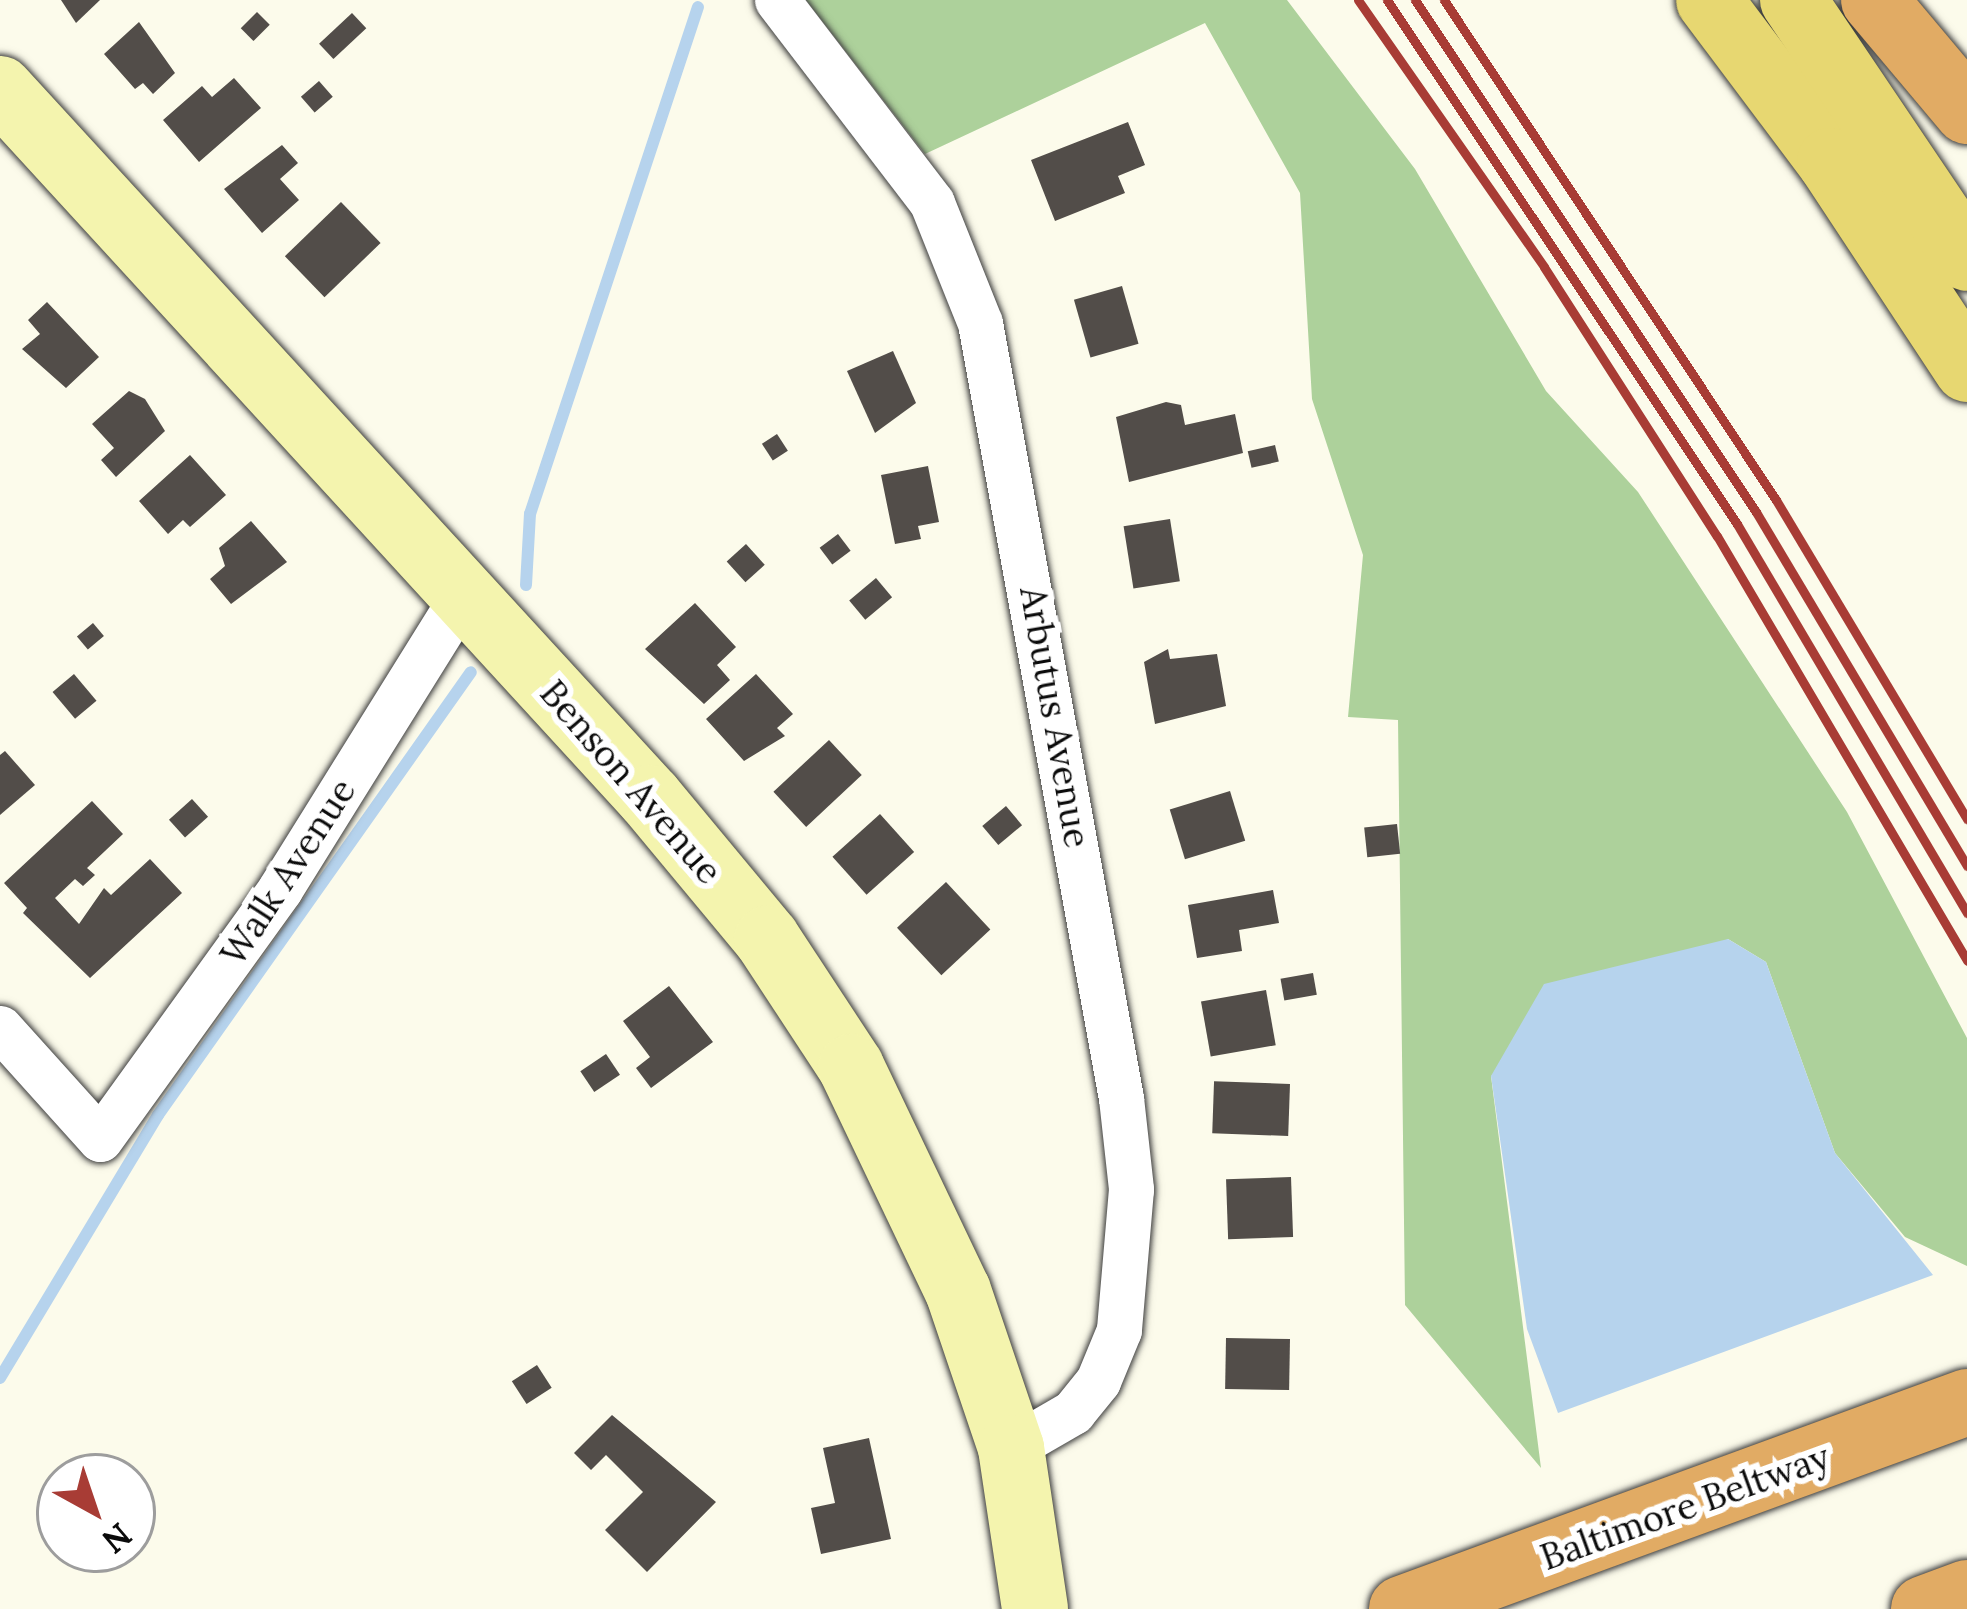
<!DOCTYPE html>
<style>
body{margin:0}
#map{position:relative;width:1967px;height:1609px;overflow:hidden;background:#fcfbeb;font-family:Lora,serif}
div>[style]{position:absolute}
.forest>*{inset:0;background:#add19b}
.water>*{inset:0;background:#b6d3ed}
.stream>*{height:12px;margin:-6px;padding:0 6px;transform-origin:6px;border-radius:6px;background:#b6d3ed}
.building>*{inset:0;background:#524d49;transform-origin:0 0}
.roads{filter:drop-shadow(0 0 3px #3e3e3e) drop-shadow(0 0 3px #3e3e3e)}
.street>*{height:45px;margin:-22.5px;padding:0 22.5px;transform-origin:22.5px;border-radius:22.5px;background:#fff}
.secondary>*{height:66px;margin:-33px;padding:0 33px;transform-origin:33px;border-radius:33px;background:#f4f4ae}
.primary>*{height:66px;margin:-33px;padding:0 33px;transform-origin:33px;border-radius:33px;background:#e7d771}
.highway>*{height:66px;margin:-33px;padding:0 33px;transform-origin:33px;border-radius:33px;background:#e1ab64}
.rail>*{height:9px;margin:-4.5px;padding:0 4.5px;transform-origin:4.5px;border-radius:4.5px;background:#a83c35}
span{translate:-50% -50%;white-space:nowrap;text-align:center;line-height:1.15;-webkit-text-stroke:12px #fff;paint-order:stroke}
.street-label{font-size:36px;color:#0b0b0b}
.north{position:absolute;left:36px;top:1453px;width:120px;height:120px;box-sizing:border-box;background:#fff;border:3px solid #9d9d9d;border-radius:50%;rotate:140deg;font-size:33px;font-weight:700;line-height:48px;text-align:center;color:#0b0b0b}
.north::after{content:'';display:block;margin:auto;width:42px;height:54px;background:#a83c35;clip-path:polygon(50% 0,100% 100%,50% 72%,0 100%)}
</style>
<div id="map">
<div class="forest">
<div style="clip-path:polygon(806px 0,1287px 0,1415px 169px,1546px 391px,1638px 492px,1847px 812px,1967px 1038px,1967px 1266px,1905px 1237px,1835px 1153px,1766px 962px,1728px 939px,1491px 1076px,1541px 1468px,1405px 1305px,1398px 720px,1348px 717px,1363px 555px,1312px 399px,1300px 193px,1205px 23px,925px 154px)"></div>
</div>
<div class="water">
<div style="clip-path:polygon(1728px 939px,1766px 962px,1835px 1153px,1933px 1275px,1558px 1413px,1527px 1329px,1491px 1076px,1544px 984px)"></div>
</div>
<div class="stream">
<div style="left:526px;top:585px;width:71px;rotate:-86.8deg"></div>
<div style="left:530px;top:514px;width:534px;rotate:-71.67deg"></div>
<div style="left:0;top:1378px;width:307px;rotate:-59deg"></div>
<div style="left:158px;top:1115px;width:542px;rotate:-54.76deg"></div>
</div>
<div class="building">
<div style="clip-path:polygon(61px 0,100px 0,76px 23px)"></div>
<div style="left:257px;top:12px;width:18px;height:23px;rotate:45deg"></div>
<div style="left:352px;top:13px;width:21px;height:45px;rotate:47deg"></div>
<div style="clip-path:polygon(139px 22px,175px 73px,153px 94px,143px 83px,135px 89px,104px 54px)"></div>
<div style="clip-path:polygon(234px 78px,261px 108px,199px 162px,163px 120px,202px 86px,212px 97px)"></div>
<div style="left:319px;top:81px;width:21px;height:24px;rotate:49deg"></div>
<div style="clip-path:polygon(1128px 122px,1145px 165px,1118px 176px,1125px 193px,1055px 221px,1031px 160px)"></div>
<div style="clip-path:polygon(282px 145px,298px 163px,280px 179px,299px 200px,262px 233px,224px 189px)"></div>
<div style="left:341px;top:202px;width:57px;height:78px;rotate:46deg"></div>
<div style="left:1122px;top:286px;width:60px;height:50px;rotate:74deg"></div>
<div style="clip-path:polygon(47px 302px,99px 357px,66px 388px,22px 349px,40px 334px,28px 320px)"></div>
<div style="clip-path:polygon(893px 351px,916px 403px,875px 433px,847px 371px)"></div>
<div style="clip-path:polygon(129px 391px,145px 399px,165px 431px,116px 477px,101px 460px,114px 448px,92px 424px)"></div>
<div style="clip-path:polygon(1166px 402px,1181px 405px,1185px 425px,1235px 414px,1243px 453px,1129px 482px,1116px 417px)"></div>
<div style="left:777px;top:434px;width:20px;height:18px;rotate:57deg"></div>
<div style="left:1275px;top:445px;width:17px;height:28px;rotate:77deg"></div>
<div style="clip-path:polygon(190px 455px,226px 495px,190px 527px,183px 520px,168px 534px,139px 501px)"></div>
<div style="clip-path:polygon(928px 466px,939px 522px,918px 526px,921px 539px,895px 544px,881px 475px)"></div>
<div style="left:1170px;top:519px;width:63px;height:47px;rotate:81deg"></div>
<div style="clip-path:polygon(251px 521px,287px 562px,231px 604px,210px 579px,225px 566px,219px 548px)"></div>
<div style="left:838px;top:534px;width:21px;height:23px;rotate:53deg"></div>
<div style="left:746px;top:544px;width:28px;height:26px;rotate:48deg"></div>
<div style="left:876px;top:578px;width:25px;height:35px;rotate:50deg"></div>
<div style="clip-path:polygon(695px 603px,736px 647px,717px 665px,730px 680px,704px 704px,645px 649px)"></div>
<div style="left:93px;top:623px;width:17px;height:21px;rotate:50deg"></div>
<div style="clip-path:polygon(1168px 649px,1170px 659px,1217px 654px,1226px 706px,1155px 724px,1144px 662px)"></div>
<div style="left:74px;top:674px;width:35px;height:28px;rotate:50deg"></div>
<div style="clip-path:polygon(756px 674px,793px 714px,777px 728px,785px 736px,744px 761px,706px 719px)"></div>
<div style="left:829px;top:740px;width:48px;height:76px;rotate:47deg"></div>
<div style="clip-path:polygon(5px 751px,35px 785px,0 815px,0 755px)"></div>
<div style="left:1230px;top:791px;width:52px;height:63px;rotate:73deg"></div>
<div style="left:192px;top:799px;width:24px;height:31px;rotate:48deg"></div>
<div style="clip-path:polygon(92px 801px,123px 834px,87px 868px,95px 875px,83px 886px,75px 879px,55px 898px,79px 924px,104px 888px,111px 895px,150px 859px,182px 893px,90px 978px,23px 913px,27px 908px,4px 883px)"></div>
<div style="left:1006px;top:806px;width:25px;height:31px;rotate:50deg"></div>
<div style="left:880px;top:814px;width:51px;height:64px;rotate:48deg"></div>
<div style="left:1397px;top:824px;width:30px;height:33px;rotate:84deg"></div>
<div style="left:946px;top:882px;width:65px;height:67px;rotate:47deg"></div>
<div style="clip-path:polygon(1273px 890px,1279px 923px,1239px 930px,1242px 951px,1197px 958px,1188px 905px)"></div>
<div style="left:1313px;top:973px;width:22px;height:33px;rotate:80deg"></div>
<div style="clip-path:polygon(669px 986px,713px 1042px,651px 1088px,636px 1068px,650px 1057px,623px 1021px)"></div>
<div style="left:1266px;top:990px;width:56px;height:66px;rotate:80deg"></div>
<div style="left:606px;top:1054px;width:25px;height:31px;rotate:56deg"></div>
<div style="left:1290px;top:1084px;width:52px;height:76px;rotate:92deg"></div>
<div style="left:1291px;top:1177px;width:60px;height:65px;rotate:88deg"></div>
<div style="left:1226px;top:1338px;width:64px;height:51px;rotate:1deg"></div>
<div style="left:537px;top:1365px;width:27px;height:30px;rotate:57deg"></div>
<div style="clip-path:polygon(612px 1415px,716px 1502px,647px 1572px,605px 1530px,643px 1492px,606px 1455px,591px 1470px,574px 1453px)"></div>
<div style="clip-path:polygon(869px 1438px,891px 1539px,821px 1554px,811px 1508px,835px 1503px,823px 1448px)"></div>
</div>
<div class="roads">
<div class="street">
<div style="left:777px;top:0;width:255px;rotate:52.6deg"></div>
<div style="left:932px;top:203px;width:129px;rotate:68.2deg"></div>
<div style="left:980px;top:323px;width:788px;rotate:79.69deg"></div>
<div style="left:1121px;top:1098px;width:92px;rotate:83.7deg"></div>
<div style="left:1131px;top:1189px;width:142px;rotate:94.9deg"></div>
<div style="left:1119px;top:1330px;width:55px;rotate:112.4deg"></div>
<div style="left:1098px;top:1381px;width:40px;rotate:129deg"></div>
<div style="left:1073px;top:1412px;width:72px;rotate:149.9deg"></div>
<div style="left:0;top:1028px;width:149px;rotate:48deg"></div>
<div style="left:100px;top:1139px;width:308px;rotate:-54.2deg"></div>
<div style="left:280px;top:889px;width:346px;rotate:-58.1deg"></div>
</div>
<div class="secondary">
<div style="left:0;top:89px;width:962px;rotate:47.49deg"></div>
<div style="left:650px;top:798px;width:183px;rotate:50.3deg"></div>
<div style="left:767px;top:939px;width:153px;rotate:56.7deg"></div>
<div style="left:851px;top:1067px;width:248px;rotate:64.5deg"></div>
<div style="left:958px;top:1291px;width:166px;rotate:71.3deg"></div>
<div style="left:1011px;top:1448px;width:163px;rotate:81.5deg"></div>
</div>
<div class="primary">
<div style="left:1709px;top:0;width:201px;rotate:53.1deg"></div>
<div style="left:1830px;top:161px;width:249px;rotate:56.6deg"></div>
<div style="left:1793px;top:0;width:311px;rotate:56deg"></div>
</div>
<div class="highway">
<div style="left:1874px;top:0;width:145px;rotate:50deg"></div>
<div style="left:1402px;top:1609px;width:602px;rotate:-20.12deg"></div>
<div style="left:1924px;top:1609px;width:46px;rotate:-20.4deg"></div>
</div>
</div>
<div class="rail">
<div style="left:1358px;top:0;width:325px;rotate:55.1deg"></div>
<div style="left:1544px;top:267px;width:320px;rotate:57.3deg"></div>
<div style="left:1717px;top:536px;width:493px;rotate:59.5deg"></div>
<div style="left:1387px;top:0;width:630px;rotate:56.26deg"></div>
<div style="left:1737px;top:524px;width:452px;rotate:59.4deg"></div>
<div style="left:1415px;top:0;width:615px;rotate:56.34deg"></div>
<div style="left:1756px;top:512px;width:412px;rotate:59.2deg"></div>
<div style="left:1444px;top:0;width:600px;rotate:56.42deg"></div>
<div style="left:1776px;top:500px;width:372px;rotate:59.1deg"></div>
</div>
<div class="street-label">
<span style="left:1055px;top:717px;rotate:80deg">Arbutus Avenue</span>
<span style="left:631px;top:782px;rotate:49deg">Benson Avenue</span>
<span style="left:288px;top:872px;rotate:-57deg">Walk Avenue</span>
<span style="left:1685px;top:1507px;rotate:-20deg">Baltimore Beltway</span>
</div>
<div class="north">N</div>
</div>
